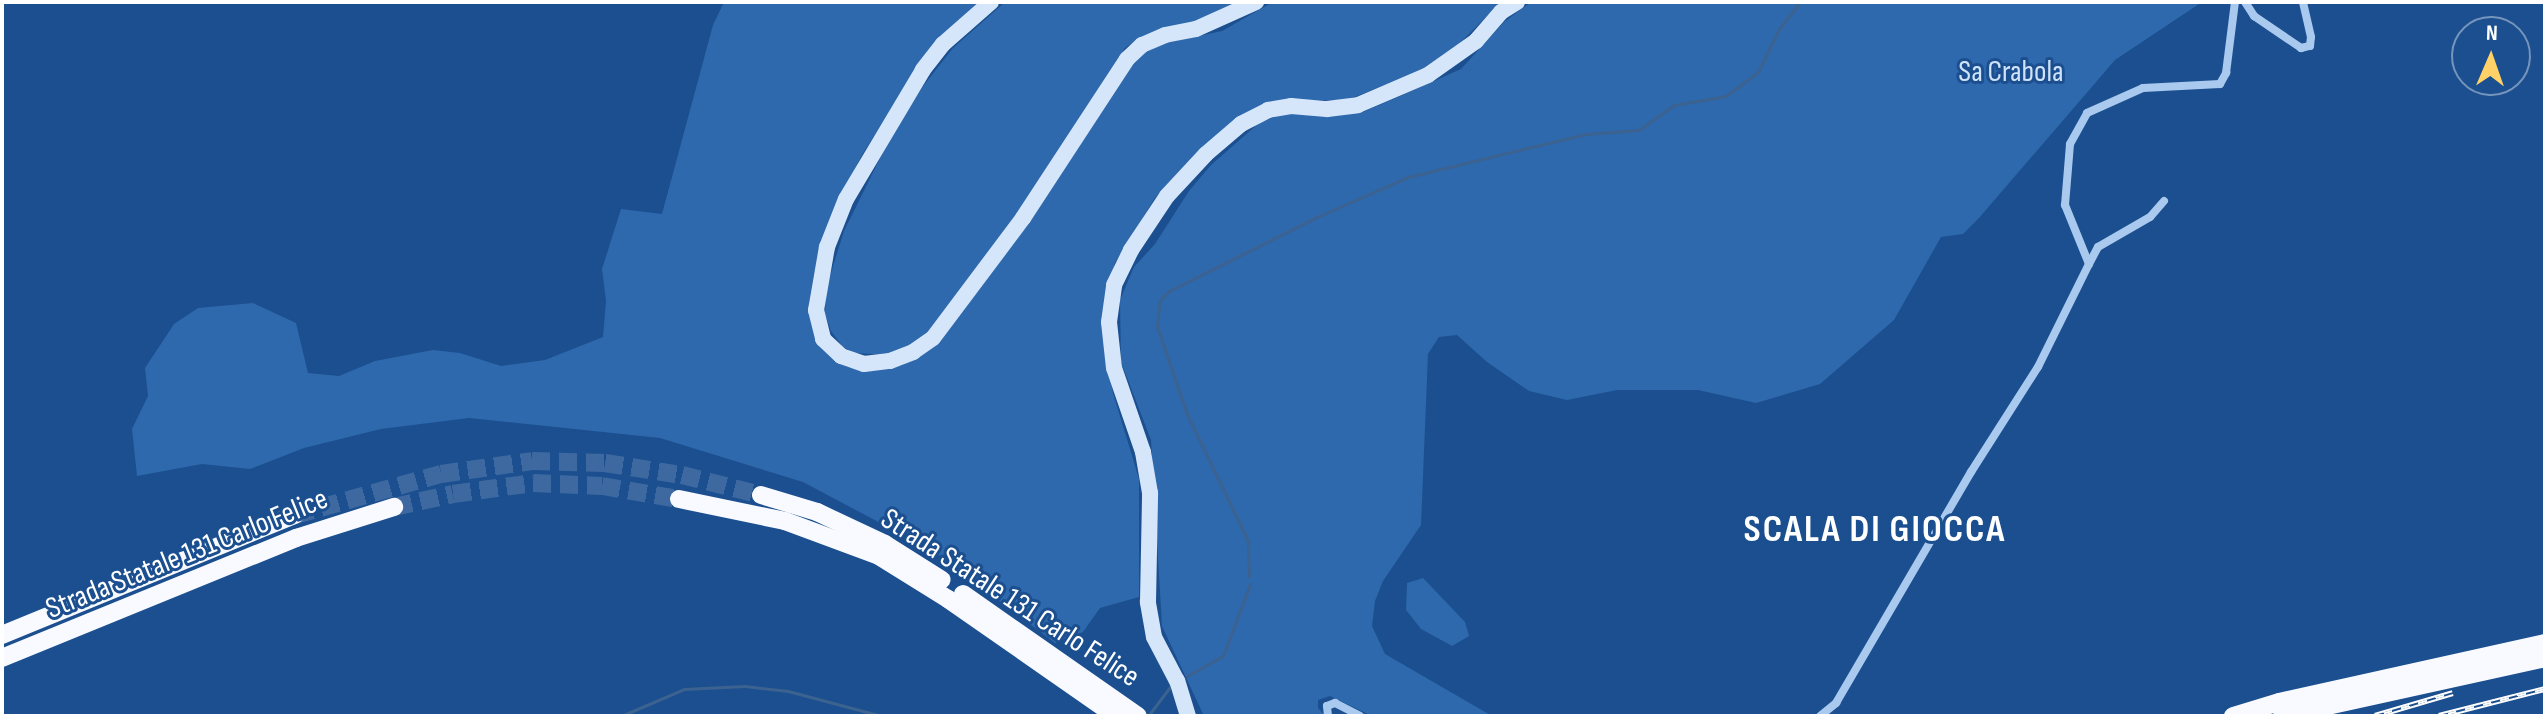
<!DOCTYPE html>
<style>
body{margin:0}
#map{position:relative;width:2547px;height:718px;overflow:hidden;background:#1b4f8f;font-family:"Sofia Sans Condensed",sans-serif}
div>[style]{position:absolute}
.green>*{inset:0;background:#2e69ad}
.stream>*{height:3px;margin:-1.5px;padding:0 1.5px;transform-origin:1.5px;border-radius:1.5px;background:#3c6290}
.trunk-tunnel>*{height:18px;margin-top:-9px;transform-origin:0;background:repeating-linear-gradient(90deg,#3d69a0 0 18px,transparent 0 27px)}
.minor>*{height:8px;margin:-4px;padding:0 4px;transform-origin:4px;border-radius:4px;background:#a9c9ee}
.secondary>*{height:16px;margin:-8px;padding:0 8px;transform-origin:8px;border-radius:8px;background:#d6e6fa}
.trunk>*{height:18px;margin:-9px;padding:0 9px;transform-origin:9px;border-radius:9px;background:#f8faff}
.rail>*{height:6px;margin-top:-3px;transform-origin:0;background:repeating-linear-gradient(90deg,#1b4f8f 0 9px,#fff 0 18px);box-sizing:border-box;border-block:2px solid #fff}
span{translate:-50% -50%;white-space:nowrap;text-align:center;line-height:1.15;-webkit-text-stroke:6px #1b4f8f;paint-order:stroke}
.park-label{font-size:30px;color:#cfe3fa}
.street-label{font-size:30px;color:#fff}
.district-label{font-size:38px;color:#fff;font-weight:700;letter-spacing:2px}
.frame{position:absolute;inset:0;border:4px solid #fff;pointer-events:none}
.north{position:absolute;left:2451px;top:16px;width:80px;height:80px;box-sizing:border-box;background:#1b4f8f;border:2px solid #7695bc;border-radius:50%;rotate:2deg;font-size:22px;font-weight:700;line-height:32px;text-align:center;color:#fff}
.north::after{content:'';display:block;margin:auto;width:28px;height:36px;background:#ffd166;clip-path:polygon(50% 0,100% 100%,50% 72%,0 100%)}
</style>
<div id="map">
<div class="green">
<div style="clip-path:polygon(724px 2px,979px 2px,925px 56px,862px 155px,829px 221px,814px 274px,809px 303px,836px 360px,847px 367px,873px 370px,903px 365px,927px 350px,1136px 58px,1161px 44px,1222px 31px,1273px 2px,1501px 2px,1454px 49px,1425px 69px,1347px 100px,1271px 101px,1201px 152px,1155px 198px,1115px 263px,1105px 301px,1103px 337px,1113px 393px,1139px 479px,1139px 597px,1100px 608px,1083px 632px,1055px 643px,933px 551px,803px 482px,660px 438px,469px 418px,381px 429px,304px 448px,250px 469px,202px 464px,137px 476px,132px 429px,148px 396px,145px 368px,174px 324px,198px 308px,253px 303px,296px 323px,308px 373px,339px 376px,375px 361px,433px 350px,460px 353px,501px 366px,545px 360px,603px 337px,606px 301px,602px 269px,621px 209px,662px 214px,713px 25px)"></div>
<div style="clip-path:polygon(1005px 2px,1243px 2px,1189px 25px,1142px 36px,1125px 48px,1031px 194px,928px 334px,913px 347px,891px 355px,854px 353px,843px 347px,831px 331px,825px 314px,826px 289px,844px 231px,891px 136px,924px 85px,953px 48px)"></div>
<div style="clip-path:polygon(1531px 2px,2202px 2px,2115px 60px,1979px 218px,1963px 234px,1941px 237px,1894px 320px,1820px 384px,1756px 403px,1698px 390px,1617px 390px,1567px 400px,1529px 391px,1487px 362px,1457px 335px,1439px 337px,1428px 354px,1421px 525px,1383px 581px,1375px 601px,1372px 626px,1385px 654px,1492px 716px,1372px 716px,1330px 696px,1318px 700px,1318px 708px,1325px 716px,1204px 716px,1162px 626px,1151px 440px,1121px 362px,1120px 300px,1134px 267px,1155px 244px,1189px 191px,1211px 165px,1259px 123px,1282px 114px,1363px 112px,1398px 97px,1461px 69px,1504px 22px)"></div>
<div style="clip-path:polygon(1423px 578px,1465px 622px,1469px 636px,1452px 646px,1421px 629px,1406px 610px,1407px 583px)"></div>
</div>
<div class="stream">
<div style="left:1249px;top:576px;width:35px;rotate:-92deg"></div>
<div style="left:1248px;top:541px;width:141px;rotate:-115.7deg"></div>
<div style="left:1187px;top:414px;width:92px;rotate:-109deg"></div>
<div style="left:1157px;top:327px;width:27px;rotate:-84deg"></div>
<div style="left:1160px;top:300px;width:13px;rotate:-45deg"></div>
<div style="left:1169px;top:291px;width:165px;rotate:-26.6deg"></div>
<div style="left:1317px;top:217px;width:99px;rotate:-23.7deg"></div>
<div style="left:1408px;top:177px;width:183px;rotate:-13.6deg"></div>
<div style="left:1586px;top:134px;width:53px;rotate:-4.3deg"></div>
<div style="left:1639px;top:130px;width:43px;rotate:-35.5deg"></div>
<div style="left:1674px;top:105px;width:53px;rotate:-9.8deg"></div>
<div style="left:1726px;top:96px;width:40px;rotate:-37deg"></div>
<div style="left:1758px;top:72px;width:48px;rotate:-64deg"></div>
<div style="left:1779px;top:29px;width:34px;rotate:-52deg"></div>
<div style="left:1187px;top:676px;width:41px;rotate:-29.1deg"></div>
<div style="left:1223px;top:656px;width:77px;rotate:-69.4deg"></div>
<div style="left:621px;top:716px;width:69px;rotate:-23.2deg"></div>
<div style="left:684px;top:689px;width:61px;rotate:-2.8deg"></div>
<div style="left:745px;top:686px;width:43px;rotate:6.6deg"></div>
<div style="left:788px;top:691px;width:97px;rotate:14.9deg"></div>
<div style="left:1148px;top:716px;width:40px;rotate:-53deg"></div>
</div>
<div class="trunk-tunnel">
<div style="left:394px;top:507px;width:60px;rotate:-12.4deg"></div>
<div style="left:453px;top:494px;width:81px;rotate:-7.8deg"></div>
<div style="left:533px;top:483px;width:69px;rotate:2.5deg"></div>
<div style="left:602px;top:486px;width:78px;rotate:9.6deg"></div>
<div style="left:295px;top:515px;width:152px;rotate:-15.7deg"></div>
<div style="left:441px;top:474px;width:92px;rotate:-8.1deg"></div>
<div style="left:532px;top:461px;width:73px;rotate:1.6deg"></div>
<div style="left:605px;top:463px;width:78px;rotate:8.9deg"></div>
<div style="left:682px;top:475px;width:81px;rotate:14.2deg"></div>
</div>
<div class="minor">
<div style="left:2245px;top:2px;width:17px;rotate:57deg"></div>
<div style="left:2254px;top:16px;width:57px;rotate:34.2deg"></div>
<div style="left:2301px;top:48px;width:9px;rotate:-13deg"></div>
<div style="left:2310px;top:46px;width:9px;rotate:-84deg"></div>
<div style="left:2311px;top:37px;width:36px;rotate:-103deg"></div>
<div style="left:2164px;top:201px;width:21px;rotate:131deg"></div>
<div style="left:2150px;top:217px;width:60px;rotate:150deg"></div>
<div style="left:2098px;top:247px;width:19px;rotate:118deg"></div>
<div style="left:2089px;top:264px;width:64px;rotate:-112.1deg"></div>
<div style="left:2065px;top:205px;width:61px;rotate:-85.3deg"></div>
<div style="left:2070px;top:144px;width:35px;rotate:-61deg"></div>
<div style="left:2087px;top:113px;width:61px;rotate:-24.1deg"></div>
<div style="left:2143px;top:88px;width:77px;rotate:-3deg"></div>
<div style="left:2220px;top:84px;width:13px;rotate:-61deg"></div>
<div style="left:2226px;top:73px;width:72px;rotate:-82.8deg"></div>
<div style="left:1328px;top:716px;width:10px;rotate:-96deg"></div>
<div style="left:1327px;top:706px;width:9px;rotate:-21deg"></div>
<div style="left:1335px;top:703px;width:28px;rotate:27deg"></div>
<div style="left:1820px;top:716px;width:21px;rotate:-39deg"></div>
<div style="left:1836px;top:703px;width:268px;rotate:-59.7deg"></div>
<div style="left:1971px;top:472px;width:125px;rotate:-57.5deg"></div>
<div style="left:2038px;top:367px;width:115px;rotate:-63.7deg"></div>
</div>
<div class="secondary">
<div style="left:991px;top:2px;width:64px;rotate:138.8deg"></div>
<div style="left:943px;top:44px;width:33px;rotate:128deg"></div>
<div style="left:923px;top:70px;width:150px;rotate:120.8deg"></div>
<div style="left:846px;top:199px;width:52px;rotate:111.6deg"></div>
<div style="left:827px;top:247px;width:64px;rotate:99.9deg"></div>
<div style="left:816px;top:310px;width:30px;rotate:76deg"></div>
<div style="left:823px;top:339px;width:25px;rotate:43deg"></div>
<div style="left:841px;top:356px;width:24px;rotate:19deg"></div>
<div style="left:864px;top:364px;width:26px;rotate:-7deg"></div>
<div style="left:890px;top:361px;width:25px;rotate:-21deg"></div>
<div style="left:913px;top:352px;width:24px;rotate:-35deg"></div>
<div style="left:933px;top:338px;width:150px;rotate:-53.1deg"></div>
<div style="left:1023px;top:218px;width:190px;rotate:-56.8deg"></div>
<div style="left:1127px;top:59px;width:21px;rotate:-43deg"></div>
<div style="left:1142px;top:45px;width:25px;rotate:-23deg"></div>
<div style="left:1165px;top:35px;width:32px;rotate:-11deg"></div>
<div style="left:1196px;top:29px;width:66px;rotate:-24.2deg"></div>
<div style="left:1188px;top:716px;width:37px;rotate:-107deg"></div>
<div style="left:1177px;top:681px;width:50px;rotate:-117.6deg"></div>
<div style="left:1154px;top:637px;width:36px;rotate:-100deg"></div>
<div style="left:1148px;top:602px;width:109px;rotate:-88.9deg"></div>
<div style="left:1150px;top:493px;width:42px;rotate:-99.7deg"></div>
<div style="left:1143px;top:452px;width:89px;rotate:-109deg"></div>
<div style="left:1114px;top:368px;width:46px;rotate:-96.2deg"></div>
<div style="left:1109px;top:322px;width:37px;rotate:-82deg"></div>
<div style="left:1114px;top:285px;width:39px;rotate:-64deg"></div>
<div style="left:1131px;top:250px;width:65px;rotate:-56.3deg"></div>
<div style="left:1167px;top:196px;width:57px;rotate:-47.1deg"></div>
<div style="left:1206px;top:154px;width:46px;rotate:-40.6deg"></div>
<div style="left:1241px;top:124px;width:30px;rotate:-27deg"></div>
<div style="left:1268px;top:110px;width:23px;rotate:-10deg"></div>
<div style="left:1291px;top:106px;width:36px;rotate:5deg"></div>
<div style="left:1327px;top:109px;width:31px;rotate:-7deg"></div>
<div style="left:1358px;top:105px;width:76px;rotate:-23.2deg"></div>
<div style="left:1428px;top:75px;width:59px;rotate:-35.3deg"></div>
<div style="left:1476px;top:41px;width:38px;rotate:-49deg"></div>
<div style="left:1501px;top:12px;width:19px;rotate:-32deg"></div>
</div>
<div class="trunk">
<div style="left:761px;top:495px;width:59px;rotate:16.9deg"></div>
<div style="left:817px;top:512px;width:75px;rotate:25.2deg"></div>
<div style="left:885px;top:544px;width:67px;rotate:32.3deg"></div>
<div style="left:679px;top:499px;width:108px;rotate:11.7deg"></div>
<div style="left:785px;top:521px;width:100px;rotate:20.4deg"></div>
<div style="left:879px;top:556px;width:81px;rotate:31.9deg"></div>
<div style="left:948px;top:599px;width:205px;rotate:34.9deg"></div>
<div style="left:963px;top:594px;width:213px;rotate:34.9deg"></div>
<div style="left:2px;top:635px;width:317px;rotate:-22.3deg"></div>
<div style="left:2px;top:658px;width:318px;rotate:-22.2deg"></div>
<div style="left:296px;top:538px;width:103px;rotate:-17.6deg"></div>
<div style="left:2233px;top:716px;width:48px;rotate:-16.9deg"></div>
<div style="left:2279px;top:702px;width:272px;rotate:-12.5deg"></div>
<div style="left:2282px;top:716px;width:269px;rotate:-12.4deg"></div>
</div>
<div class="rail">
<div style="left:2375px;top:716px;width:81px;rotate:-16.4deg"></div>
<div style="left:2439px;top:716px;width:109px;rotate:-14.3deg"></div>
</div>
<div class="park-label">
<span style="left:2011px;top:72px">Sa Crabola</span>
</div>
<div class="street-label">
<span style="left:187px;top:554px;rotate:-22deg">Strada Statale 131 Carlo Felice</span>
<span style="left:1010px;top:598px;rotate:33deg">Strada Statale 131 Carlo Felice</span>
</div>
<div class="district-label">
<span style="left:1875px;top:530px">SCALA DI GIOCCA</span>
</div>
<div class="frame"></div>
<div class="north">N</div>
</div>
